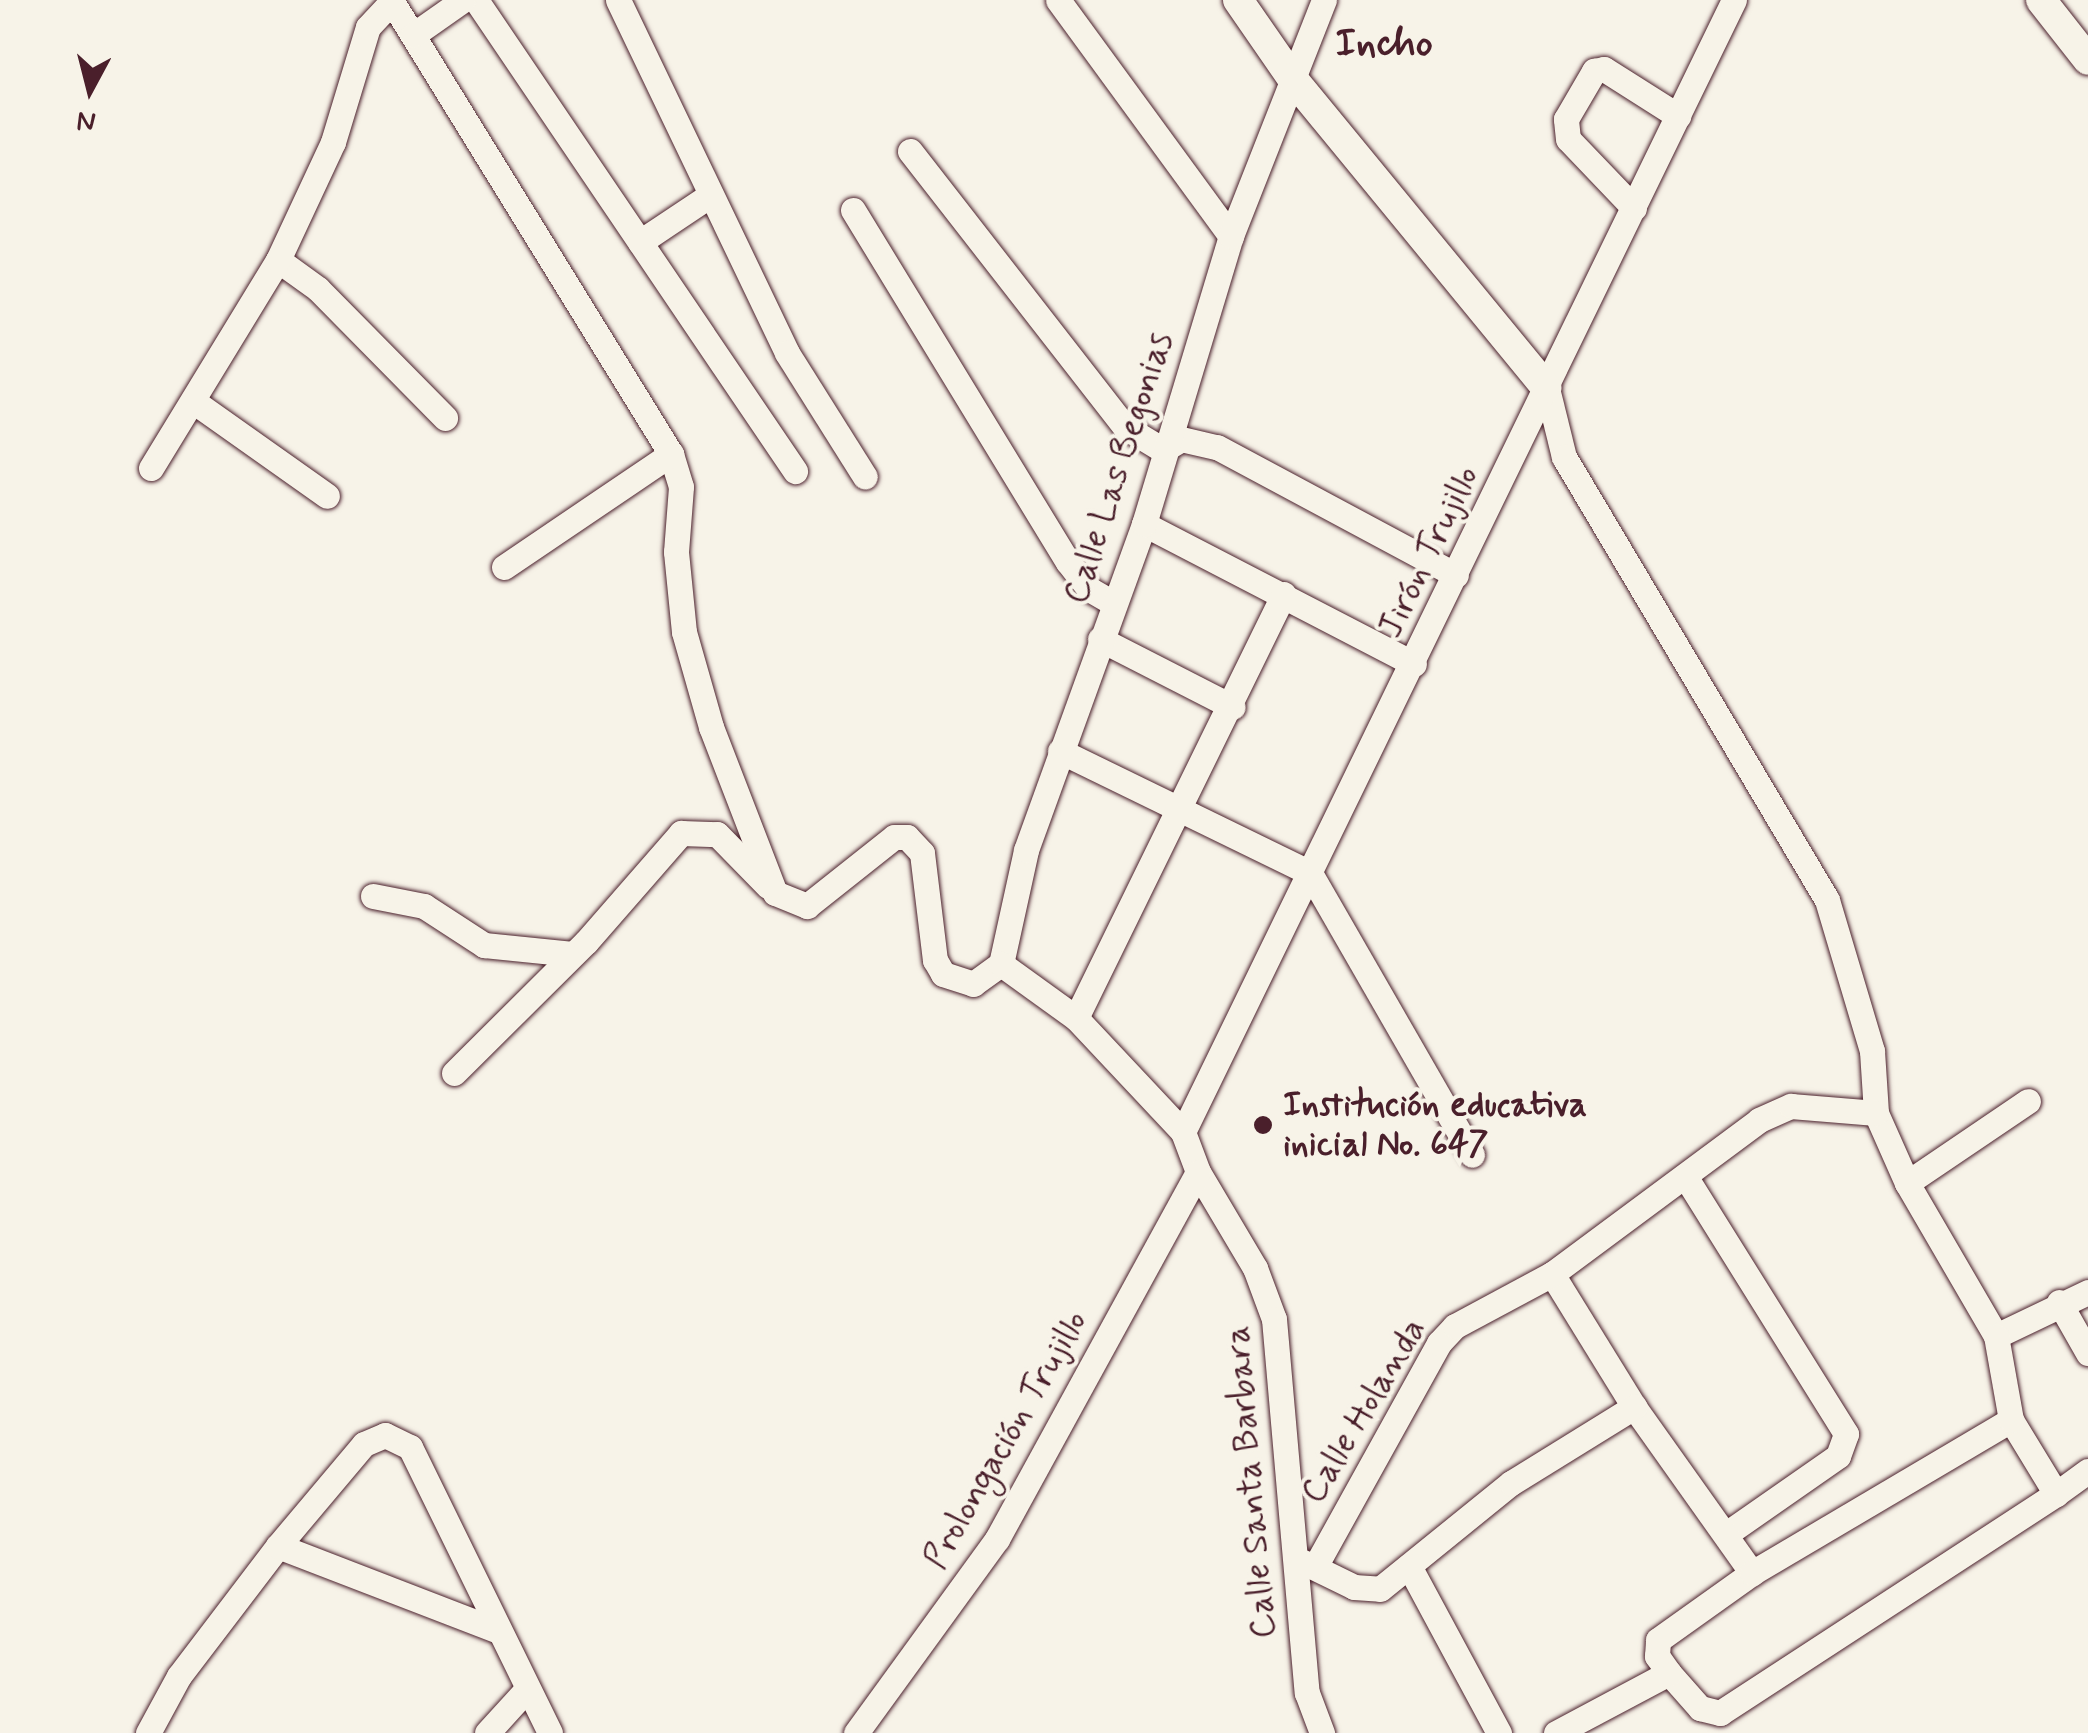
<!DOCTYPE html>
<meta charset="utf-8">
<style>
body{margin:0}
#map{position:relative;width:2088px;height:1733px;overflow:hidden;background:#f7f3e8;font-family:Mynerve,sans-serif}
div>[style]{position:absolute}
.roads{filter:drop-shadow(0 0 2px #4a1f2b) drop-shadow(0 0 2px #4a1f2b)}
.minor>*{height:25px;margin:-12.5px;padding:0 12.5px;transform-origin:12.5px;border-radius:12.5px;background:#f7f3e8}
.major>*{height:30px;margin:-15px;padding:0 15px;transform-origin:15px;border-radius:15px;background:#f7f3e8}
.dots>*{width:28px;height:28px;translate:-50% -50%;box-sizing:border-box;border:5px solid #f7f3e8;border-radius:50%}
span{translate:-50% -50%;white-space:nowrap;text-align:center;line-height:1.15;-webkit-text-stroke:8px #f7f3e8;paint-order:stroke}
.street-label{font-size:35px;color:#4a1f2b}
.poi-label{font-size:35px;color:#4a1f2b;font-weight:700}
.left{translate:0 -50%;text-align:left}
.quarter-label{font-size:40px;color:#4a1f2b;font-weight:700}
.north{position:absolute;left:40px;top:40px;width:100px;height:100px;-webkit-text-stroke:8px #f7f3e8;paint-order:stroke;rotate:187deg;font-size:28px;font-weight:700;line-height:40px;text-align:center;color:#4a1f2b}
.north::after{content:'';display:block;margin:auto;width:35px;height:45px;background:#4a1f2b;clip-path:polygon(50% 0,100% 100%,50% 72%,0 100%)}
</style>
<div id="map">
<div class="roads">
<div class="minor">
<div style="left:391px;top:0;width:533px;rotate:58.34deg"></div>
<div style="left:671px;top:454px;width:34px;rotate:73deg"></div>
<div style="left:681px;top:487px;width:65px;rotate:94.4deg"></div>
<div style="left:676px;top:552px;width:80px;rotate:84.3deg"></div>
<div style="left:684px;top:632px;width:99px;rotate:74.1deg"></div>
<div style="left:711px;top:727px;width:178px;rotate:68.9deg"></div>
<div style="left:775px;top:893px;width:35px;rotate:22deg"></div>
<div style="left:807px;top:906px;width:111px;rotate:-38.4deg"></div>
<div style="left:894px;top:837px;width:13px"></div>
<div style="left:907px;top:837px;width:22px;rotate:47deg"></div>
<div style="left:922px;top:853px;width:108px;rotate:83.1deg"></div>
<div style="left:935px;top:960px;width:16px;rotate:60deg"></div>
<div style="left:943px;top:974px;width:32px;rotate:18deg"></div>
<div style="left:973px;top:984px;width:34px;rotate:-36deg"></div>
<div style="left:476px;top:0;width:569px;rotate:55.89deg"></div>
<div style="left:618px;top:0;width:391px;rotate:64.4deg"></div>
<div style="left:787px;top:353px;width:146px;rotate:57.8deg"></div>
<div style="left:1058px;top:0;width:293px;rotate:53.8deg"></div>
<div style="left:413px;top:35px;width:61px;rotate:-35deg"></div>
<div style="left:910px;top:151px;width:350px;rotate:52.1deg"></div>
<div style="left:1125px;top:427px;width:44px;rotate:31.2deg"></div>
<div style="left:1163px;top:450px;width:21px;rotate:-31deg"></div>
<div style="left:1181px;top:439px;width:37px;rotate:13deg"></div>
<div style="left:1217px;top:447px;width:271px;rotate:28.2deg"></div>
<div style="left:1634px;top:208px;width:95px;rotate:-133.7deg"></div>
<div style="left:1568px;top:139px;width:20px;rotate:-96deg"></div>
<div style="left:1566px;top:119px;width:56px;rotate:-59.7deg"></div>
<div style="left:1594px;top:71px;width:10px;rotate:-11deg"></div>
<div style="left:1604px;top:69px;width:88px;rotate:32.4deg"></div>
<div style="left:853px;top:210px;width:412px;rotate:58.6deg"></div>
<div style="left:1068px;top:562px;width:34px;rotate:52deg"></div>
<div style="left:1089px;top:589px;width:28px;rotate:30deg"></div>
<div style="left:640px;top:242px;width:83px;rotate:-33.7deg"></div>
<div style="left:278px;top:260px;width:49px;rotate:35.9deg"></div>
<div style="left:318px;top:289px;width:181px;rotate:45.4deg"></div>
<div style="left:1547px;top:388px;width:71px;rotate:76.2deg"></div>
<div style="left:1564px;top:457px;width:515px;rotate:59.3deg"></div>
<div style="left:1827px;top:900px;width:158px;rotate:73.4deg"></div>
<div style="left:1872px;top:1051px;width:62px;rotate:86.3deg"></div>
<div style="left:1876px;top:1113px;width:77px;rotate:66.1deg"></div>
<div style="left:1907px;top:1183px;width:177px;rotate:59.8deg"></div>
<div style="left:1996px;top:1336px;width:102px;rotate:-25.6deg"></div>
<div style="left:193px;top:401px;width:164px;rotate:35.3deg"></div>
<div style="left:151px;top:468px;width:244px;rotate:-58.6deg"></div>
<div style="left:278px;top:260px;width:130px;rotate:-65deg"></div>
<div style="left:333px;top:142px;width:120px;rotate:-73.1deg"></div>
<div style="left:368px;top:27px;width:35px;rotate:-47deg"></div>
<div style="left:1144px;top:524px;width:304px;rotate:27.4deg"></div>
<div style="left:504px;top:567px;width:202px;rotate:-34.1deg"></div>
<div style="left:1100px;top:639px;width:149px;rotate:27.1deg"></div>
<div style="left:1060px;top:751px;width:278px;rotate:26deg"></div>
<div style="left:1310px;top:873px;width:325px;rotate:60.1deg"></div>
<div style="left:373px;top:896px;width:52px;rotate:11.1deg"></div>
<div style="left:424px;top:906px;width:72px;rotate:33deg"></div>
<div style="left:484px;top:945px;width:89px;rotate:5.8deg"></div>
<div style="left:1001px;top:964px;width:117px;rotate:-77.6deg"></div>
<div style="left:1026px;top:850px;width:347px;rotate:-70.1deg"></div>
<div style="left:1144px;top:524px;width:301px;rotate:-73.2deg"></div>
<div style="left:1231px;top:236px;width:254px;rotate:-68.5deg"></div>
<div style="left:1001px;top:964px;width:92px;rotate:35.8deg"></div>
<div style="left:1076px;top:1018px;width:156px;rotate:46.8deg"></div>
<div style="left:1183px;top:1132px;width:43px;rotate:69.4deg"></div>
<div style="left:1198px;top:1172px;width:112px;rotate:59.3deg"></div>
<div style="left:1255px;top:1268px;width:54px;rotate:69.6deg"></div>
<div style="left:1274px;top:1319px;width:375px;rotate:85deg"></div>
<div style="left:1307px;top:1693px;width:43px;rotate:69.4deg"></div>
<div style="left:1076px;top:1018px;width:472px;rotate:-63.9deg"></div>
<div style="left:454px;top:1073px;width:186px;rotate:-44.8deg"></div>
<div style="left:586px;top:942px;width:145px;rotate:-48.9deg"></div>
<div style="left:681px;top:833px;width:36px;rotate:2deg"></div>
<div style="left:717px;top:834px;width:73px;rotate:45.6deg"></div>
<div style="left:1183px;top:1132px;width:1259px;rotate:-64.05deg"></div>
<div style="left:1685px;top:1176px;width:304px;rotate:58deg"></div>
<div style="left:1846px;top:1434px;width:23px;rotate:110deg"></div>
<div style="left:1838px;top:1456px;width:136px;rotate:145.1deg"></div>
<div style="left:1907px;top:1183px;width:146px;rotate:-34.1deg"></div>
<div style="left:1552px;top:1274px;width:156px;rotate:58.3deg"></div>
<div style="left:1634px;top:1407px;width:204px;rotate:54.6deg"></div>
<div style="left:2059px;top:1302px;width:59px;rotate:60.4deg"></div>
<div style="left:2011px;top:1420px;width:87px;rotate:58.7deg"></div>
<div style="left:2056px;top:1494px;width:39px;rotate:-36deg"></div>
<div style="left:278px;top:1546px;width:236px;rotate:21.1deg"></div>
<div style="left:1303px;top:1562px;width:57px;rotate:26.1deg"></div>
<div style="left:1354px;top:1587px;width:26px;rotate:4deg"></div>
<div style="left:1380px;top:1589px;width:169px;rotate:-39deg"></div>
<div style="left:1511px;top:1483px;width:145px;rotate:-31.7deg"></div>
<div style="left:1316px;top:1565px;width:254px;rotate:-61deg"></div>
<div style="left:1439px;top:1343px;width:23px;rotate:-47deg"></div>
<div style="left:1455px;top:1326px;width:110px;rotate:-28.2deg"></div>
<div style="left:1552px;top:1274px;width:258px;rotate:-36.6deg"></div>
<div style="left:1759px;top:1120px;width:35px;rotate:-24deg"></div>
<div style="left:1791px;top:1106px;width:85px;rotate:4.7deg"></div>
<div style="left:1409px;top:1566px;width:190px;rotate:61.7deg"></div>
<div style="left:1669px;top:1673px;width:47px;rotate:48.5deg"></div>
<div style="left:1700px;top:1708px;width:21px;rotate:14deg"></div>
<div style="left:1720px;top:1713px;width:401px;rotate:-33.1deg"></div>
<div style="left:148px;top:1733px;width:65px;rotate:-61.5deg"></div>
<div style="left:179px;top:1676px;width:163px;rotate:-52.7deg"></div>
<div style="left:278px;top:1546px;width:133px;rotate:-49.9deg"></div>
<div style="left:364px;top:1444px;width:23px;rotate:-23deg"></div>
<div style="left:385px;top:1435px;width:28px;rotate:26deg"></div>
<div style="left:410px;top:1447px;width:318px;rotate:63.9deg"></div>
<div style="left:487px;top:1733px;width:59px;rotate:-47.7deg"></div>
<div style="left:856px;top:1733px;width:240px;rotate:-54deg"></div>
<div style="left:997px;top:1539px;width:418px;rotate:-61.3deg"></div>
<div style="left:1556px;top:1733px;width:128px;rotate:-28deg"></div>
<div style="left:1669px;top:1673px;width:21px;rotate:-125deg"></div>
<div style="left:1657px;top:1656px;width:16px;rotate:-86deg"></div>
<div style="left:1658px;top:1640px;width:115px;rotate:-35.5deg"></div>
<div style="left:1752px;top:1573px;width:301px;rotate:-30.6deg"></div>
<div style="left:2011px;top:1420px;width:85px;rotate:-100.1deg"></div>
</div>
<div class="major">
<div style="left:1238px;top:0;width:95px;rotate:55.3deg"></div>
<div style="left:1292px;top:78px;width:401px;rotate:50.6deg"></div>
<div style="left:2041px;top:0;width:76px;rotate:51.9deg"></div>
</div>
</div>
<div class="dots">
<div style="left:1263px;top:1125px;background:#4a1f2b"></div>
</div>
<div class="street-label">
<span style="left:1119px;top:468px;rotate:-72deg">Calle Las Begonias</span>
<span style="left:1429px;top:552px;rotate:-64deg">Jirón Trujillo</span>
<span style="left:1364px;top:1411px;rotate:-59deg">Calle Holanda</span>
<span style="left:1006px;top:1440px;rotate:-60deg">Prolongación Trujillo</span>
<span style="left:1251px;top:1482px;rotate:-95deg">Calle Santa Barbara</span>
</div>
<div class="poi-label">
<span class="left" style="left:1283px;top:1125px">Institución educativa<br>inicial No. 647</span>
</div>
<div class="quarter-label">
<span style="left:1384px;top:44px">Incho</span>
</div>
<div class="north">N</div>
</div>
